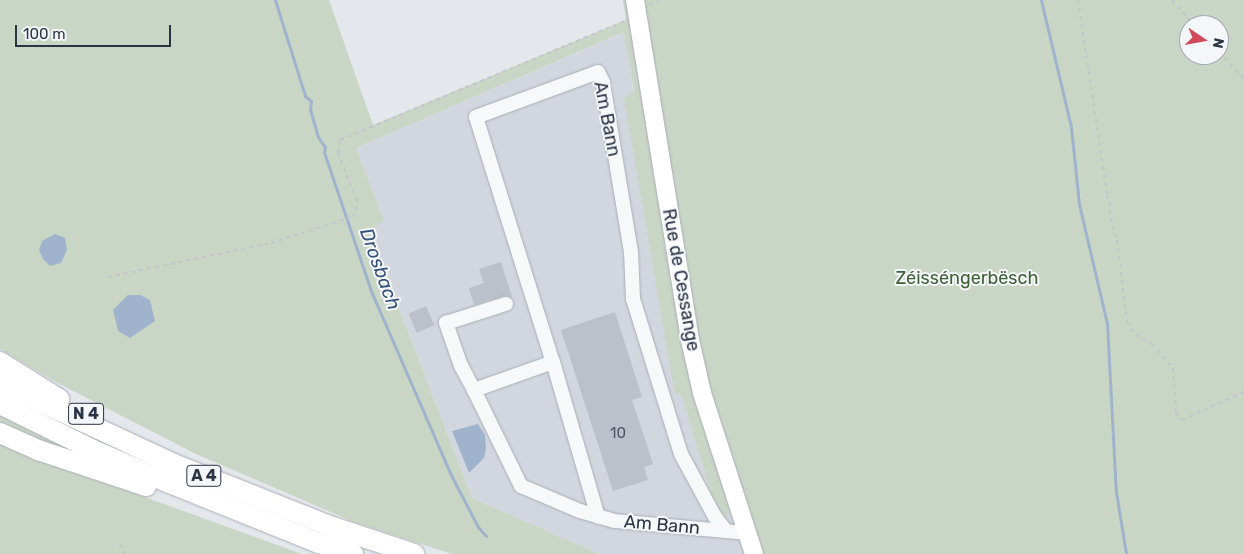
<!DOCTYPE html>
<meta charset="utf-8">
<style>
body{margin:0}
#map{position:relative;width:1244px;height:554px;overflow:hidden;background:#e4e7ec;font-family:Rubik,sans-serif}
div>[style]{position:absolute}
.built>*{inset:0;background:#d2d6de}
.green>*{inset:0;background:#c9d6c5}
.water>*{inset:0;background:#9fb4cc}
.stream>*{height:3px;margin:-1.5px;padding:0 1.5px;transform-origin:1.5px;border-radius:1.5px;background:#9fb4cc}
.building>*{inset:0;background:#bbc0ca;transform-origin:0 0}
.path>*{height:2px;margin-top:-1px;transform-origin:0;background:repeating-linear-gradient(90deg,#c2c5cb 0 4px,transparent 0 8px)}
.roads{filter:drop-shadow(0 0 1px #a9aeb7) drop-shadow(0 0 1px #a9aeb7)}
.minor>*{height:14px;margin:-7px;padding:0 7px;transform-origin:7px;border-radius:7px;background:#f7f8fa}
.major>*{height:18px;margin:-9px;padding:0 9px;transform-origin:9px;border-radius:9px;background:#fff}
.highway>*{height:20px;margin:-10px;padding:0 10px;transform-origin:10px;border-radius:10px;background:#fff}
span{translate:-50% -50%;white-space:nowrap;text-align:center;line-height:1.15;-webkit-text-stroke:4px #f4f6f9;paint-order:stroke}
.number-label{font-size:15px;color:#4f5766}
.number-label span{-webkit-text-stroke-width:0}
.shield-label span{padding:1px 4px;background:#f4f6f9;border:1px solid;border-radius:4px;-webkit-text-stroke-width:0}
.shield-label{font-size:16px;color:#2b3445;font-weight:700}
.street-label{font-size:18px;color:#2b3445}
.park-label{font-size:18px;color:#3f6138}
.water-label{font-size:19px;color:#34527a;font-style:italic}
.north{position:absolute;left:1179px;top:15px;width:50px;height:50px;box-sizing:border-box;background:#f4f6f9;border:1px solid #a4a8b1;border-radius:50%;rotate:102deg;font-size:14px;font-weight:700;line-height:20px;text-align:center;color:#2b3445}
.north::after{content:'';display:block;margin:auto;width:18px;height:22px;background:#d1495b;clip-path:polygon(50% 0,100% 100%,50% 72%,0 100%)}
.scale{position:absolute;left:15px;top:25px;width:156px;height:22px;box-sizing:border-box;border:2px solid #2b3445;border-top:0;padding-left:6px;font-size:15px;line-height:18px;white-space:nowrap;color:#2b3445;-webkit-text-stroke:4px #f4f6f9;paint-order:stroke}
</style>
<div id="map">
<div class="built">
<div style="clip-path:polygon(625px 32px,675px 395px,681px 394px,713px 499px,736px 501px,754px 554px,599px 554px,472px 498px,369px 230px,384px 221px,356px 148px)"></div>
</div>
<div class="green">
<div style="clip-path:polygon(evenodd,0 0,329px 0,373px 125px,626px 20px,623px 0,1244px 0,1244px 554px,754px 554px,735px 502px,726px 517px,713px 499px,681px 394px,675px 395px,624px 98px,634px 92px,624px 32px,356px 148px,384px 221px,369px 231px,472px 498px,599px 554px,452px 554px,354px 522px,196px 454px,52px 380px,0 349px,0 0,1189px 25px,1219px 25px,1219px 55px,1189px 55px,1189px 25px)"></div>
<div style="clip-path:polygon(0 412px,96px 463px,0 423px)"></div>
<div style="clip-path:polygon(0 443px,106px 483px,302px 554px,0 554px)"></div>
</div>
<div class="water">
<div style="clip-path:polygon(55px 234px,65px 238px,67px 250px,61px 263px,50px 266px,43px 259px,39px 250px,42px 241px)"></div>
<div style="clip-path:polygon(128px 295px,140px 295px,150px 300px,155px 321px,130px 338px,118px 331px,113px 310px)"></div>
<div style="clip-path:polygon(478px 424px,485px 435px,486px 448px,484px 458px,469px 473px,452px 431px)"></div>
</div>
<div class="stream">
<div style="left:275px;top:0;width:101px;rotate:72.6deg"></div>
<div style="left:305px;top:96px;width:8px;rotate:40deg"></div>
<div style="left:311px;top:101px;width:8px;rotate:97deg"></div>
<div style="left:310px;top:109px;width:29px;rotate:74deg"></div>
<div style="left:318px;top:137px;width:12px;rotate:55deg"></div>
<div style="left:325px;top:147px;width:5px;rotate:101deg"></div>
<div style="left:324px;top:152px;width:147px;rotate:71.3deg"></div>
<div style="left:371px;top:291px;width:198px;rotate:66.5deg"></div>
<div style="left:450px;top:473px;width:61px;rotate:62.6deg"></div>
<div style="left:478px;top:527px;width:12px;rotate:48deg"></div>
<div style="left:1041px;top:0;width:130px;rotate:76.7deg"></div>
<div style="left:1071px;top:127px;width:77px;rotate:84.1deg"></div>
<div style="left:1079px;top:204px;width:122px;rotate:76.8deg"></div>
<div style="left:1107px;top:323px;width:169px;rotate:87deg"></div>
<div style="left:1116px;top:492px;width:63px;rotate:80.8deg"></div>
</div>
<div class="building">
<div style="clip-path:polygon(501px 262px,512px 297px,503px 296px,474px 305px,469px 288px,484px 283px,479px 269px)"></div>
<div style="left:426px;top:306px;width:21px;height:19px;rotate:67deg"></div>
<div style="clip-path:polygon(615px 312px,642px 397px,632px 400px,653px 464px,644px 467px,648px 480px,613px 491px,561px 330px)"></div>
</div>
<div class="path">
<div style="left:1078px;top:0;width:197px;rotate:81.5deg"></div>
<div style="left:1107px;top:195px;width:8px;rotate:67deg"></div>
<div style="left:1110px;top:202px;width:8px;rotate:97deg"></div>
<div style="left:1109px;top:210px;width:31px;rotate:75deg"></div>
<div style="left:1117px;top:240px;width:83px;rotate:83deg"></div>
<div style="left:1127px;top:322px;width:16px;rotate:55deg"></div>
<div style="left:1136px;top:335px;width:18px;rotate:29deg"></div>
<div style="left:1152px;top:344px;width:32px;rotate:49deg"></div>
<div style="left:1173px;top:368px;width:45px;rotate:86.2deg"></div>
<div style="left:1176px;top:413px;width:6px;rotate:59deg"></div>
<div style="left:1179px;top:418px;width:4px;rotate:34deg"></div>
<div style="left:1182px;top:420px;width:68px;rotate:-24.3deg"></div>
<div style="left:1172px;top:0;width:33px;rotate:49deg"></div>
<div style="left:649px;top:5px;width:10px;rotate:-29deg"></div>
<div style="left:1219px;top:52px;width:38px;rotate:48deg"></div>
<div style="left:108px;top:277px;width:167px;rotate:-11.8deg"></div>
<div style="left:271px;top:243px;width:85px;rotate:-17.8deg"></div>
<div style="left:352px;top:217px;width:7px;rotate:-56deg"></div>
<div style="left:356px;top:211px;width:10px;rotate:-84deg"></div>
<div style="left:357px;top:201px;width:52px;rotate:-111.6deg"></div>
<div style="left:338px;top:153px;width:13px;rotate:-81deg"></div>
<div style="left:340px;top:140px;width:308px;rotate:-22.7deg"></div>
<div style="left:120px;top:544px;width:11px;rotate:63deg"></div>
</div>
<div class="roads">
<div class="minor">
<div style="left:553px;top:362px;width:161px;rotate:73.8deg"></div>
<div style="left:474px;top:390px;width:27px;rotate:-118deg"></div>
<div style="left:461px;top:366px;width:46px;rotate:-109.2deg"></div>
<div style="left:446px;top:323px;width:63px;rotate:-17.6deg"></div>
<div style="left:726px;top:531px;width:18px;rotate:-128deg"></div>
<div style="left:715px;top:517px;width:72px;rotate:-118.4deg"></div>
<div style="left:681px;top:454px;width:162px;rotate:-107.2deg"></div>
<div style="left:633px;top:299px;width:47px;rotate:-92.4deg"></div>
<div style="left:631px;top:252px;width:172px;rotate:-99.4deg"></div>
<div style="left:603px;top:82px;width:11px;rotate:-117deg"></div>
<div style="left:598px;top:72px;width:130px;rotate:159.8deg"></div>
<div style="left:476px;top:117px;width:257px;rotate:72.6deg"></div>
<div style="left:553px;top:362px;width:84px;rotate:160.5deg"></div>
<div style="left:474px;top:390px;width:107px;rotate:63.9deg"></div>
<div style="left:521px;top:486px;width:64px;rotate:23deg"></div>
<div style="left:580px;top:511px;width:36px;rotate:16deg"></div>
<div style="left:615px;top:521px;width:132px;rotate:5.2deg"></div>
</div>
<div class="major">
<div style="left:635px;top:0;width:344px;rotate:80.8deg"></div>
<div style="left:690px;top:340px;width:54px;rotate:77.2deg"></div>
<div style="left:702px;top:393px;width:169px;rotate:72.1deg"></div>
</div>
<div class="highway">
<div style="left:0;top:362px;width:70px;rotate:32.1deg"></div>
<div style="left:0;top:383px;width:192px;rotate:25deg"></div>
<div style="left:174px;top:464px;width:165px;rotate:21.7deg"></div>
<div style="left:327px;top:525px;width:92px;rotate:18.4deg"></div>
<div style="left:0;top:404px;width:104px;rotate:26.3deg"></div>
<div style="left:93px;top:450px;width:81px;rotate:23.4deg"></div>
<div style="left:167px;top:482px;width:164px;rotate:21.9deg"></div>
<div style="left:319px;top:543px;width:36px;rotate:18deg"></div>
<div style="left:0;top:433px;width:42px;rotate:24.1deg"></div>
<div style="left:38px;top:450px;width:114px;rotate:18.4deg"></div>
</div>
</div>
<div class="number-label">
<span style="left:618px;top:434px">10</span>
</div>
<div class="shield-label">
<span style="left:86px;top:414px">N 4</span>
<span style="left:204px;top:476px">A 4</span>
</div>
<div class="street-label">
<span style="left:607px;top:119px;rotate:79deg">Am Bann</span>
<span style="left:681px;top:280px;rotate:80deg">Rue de Cessange</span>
<span style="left:662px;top:525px;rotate:5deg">Am Bann</span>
</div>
<div class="park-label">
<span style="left:967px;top:278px">Zéisséngerbësch</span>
</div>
<div class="water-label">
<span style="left:380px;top:269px;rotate:70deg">Drosbach</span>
</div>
<div class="north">N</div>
<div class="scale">100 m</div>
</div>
